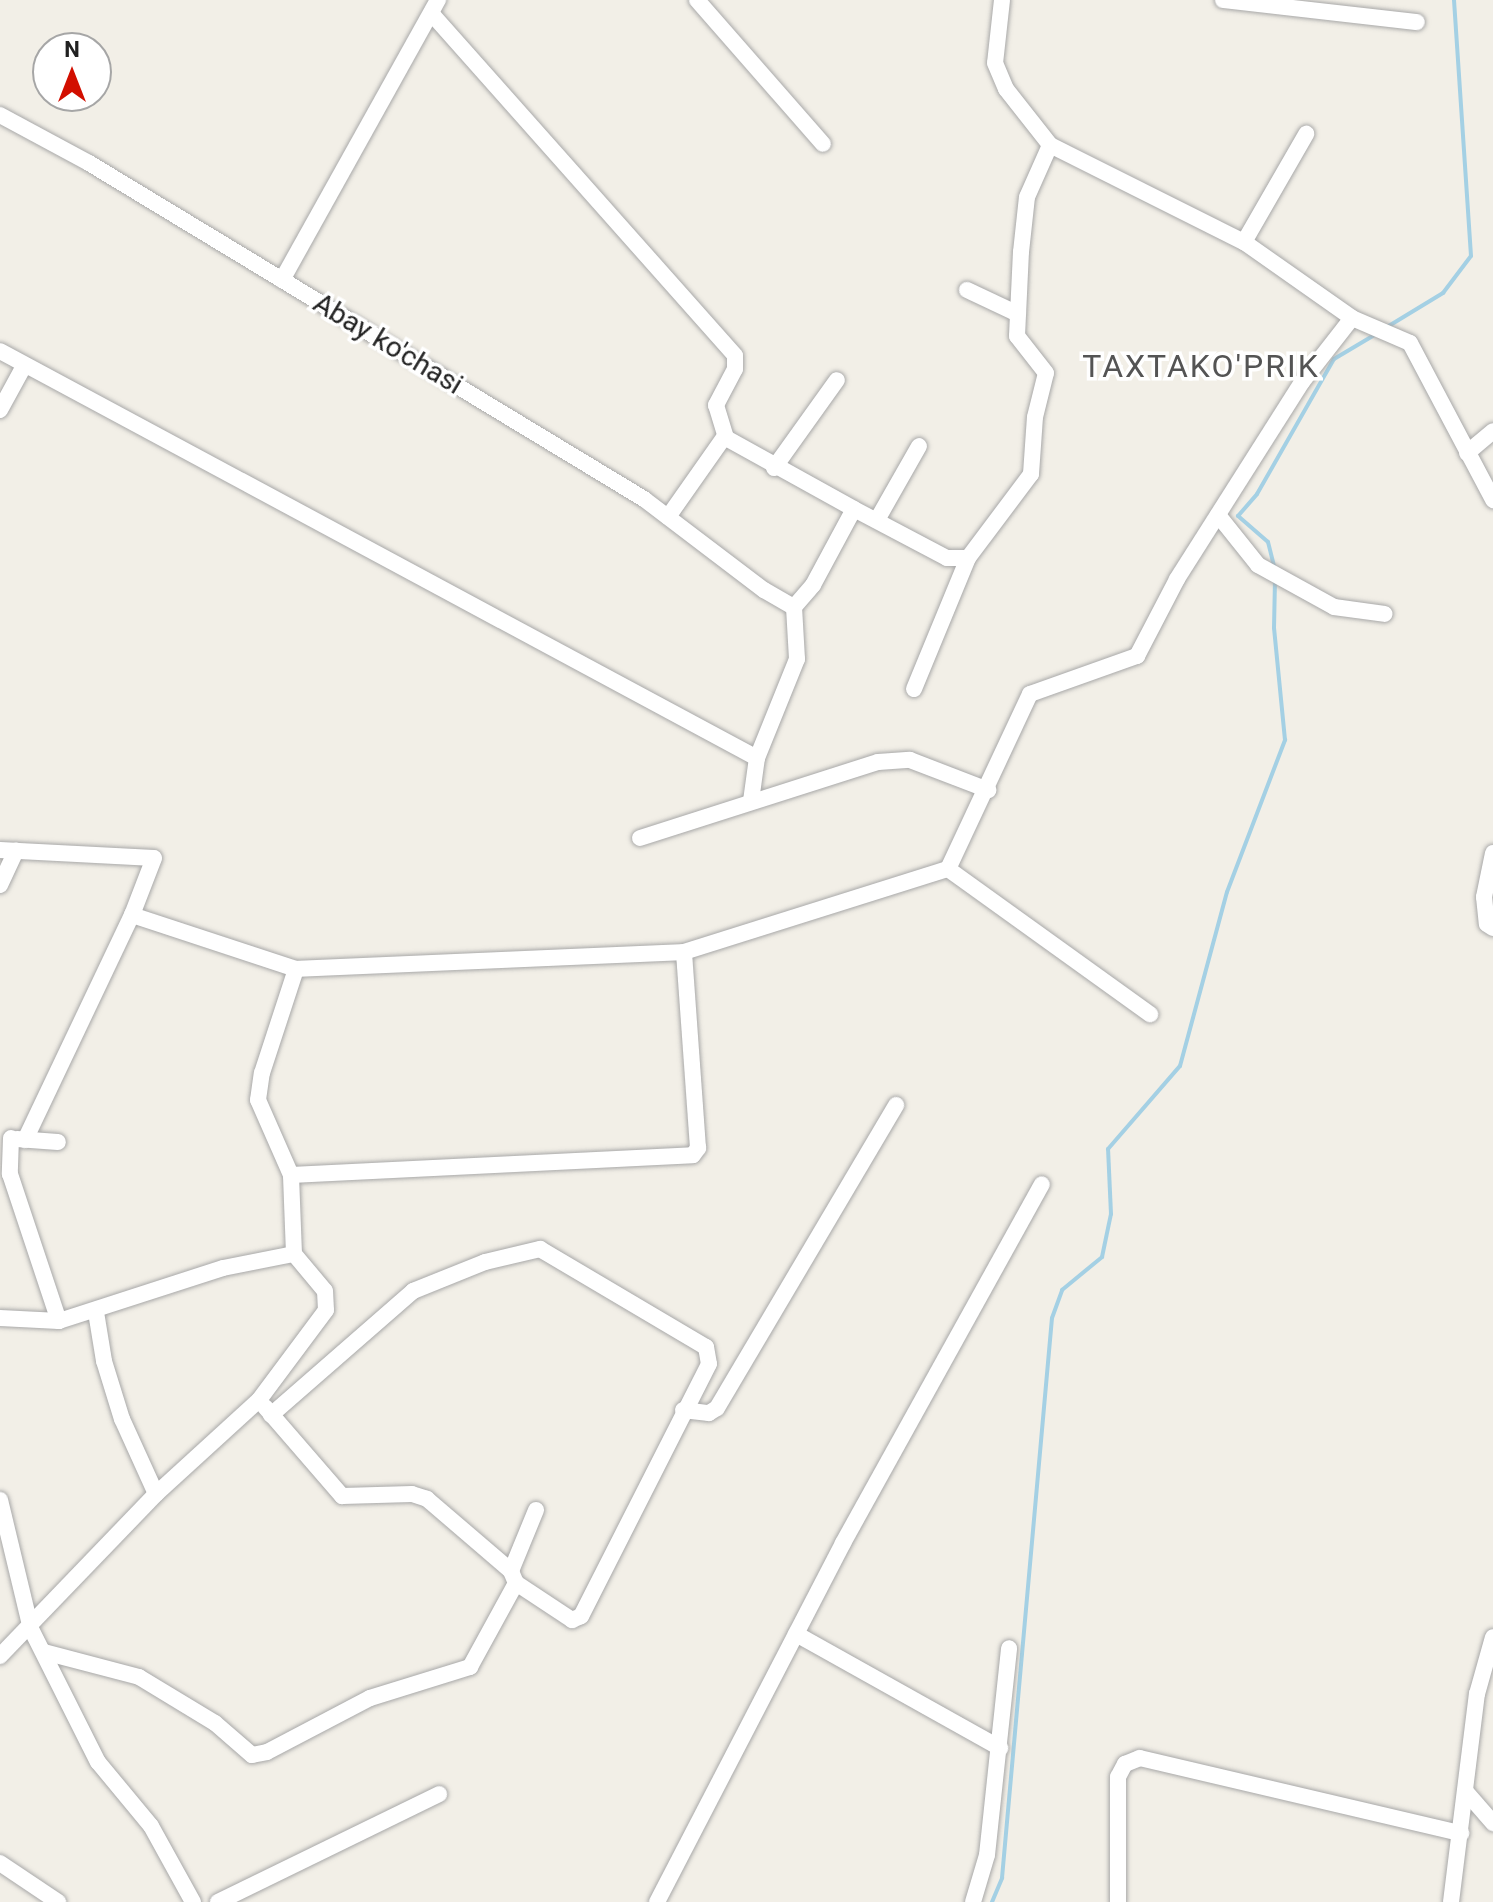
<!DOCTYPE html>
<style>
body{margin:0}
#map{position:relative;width:1493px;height:1902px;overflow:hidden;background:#f2efe7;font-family:Roboto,sans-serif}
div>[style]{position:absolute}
.stream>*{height:4px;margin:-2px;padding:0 2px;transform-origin:2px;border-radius:2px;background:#a4d0e4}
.roads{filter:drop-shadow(0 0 2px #a8a8a8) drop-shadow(0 0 2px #a8a8a8)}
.street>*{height:16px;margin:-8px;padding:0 8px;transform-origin:8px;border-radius:8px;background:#fff}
span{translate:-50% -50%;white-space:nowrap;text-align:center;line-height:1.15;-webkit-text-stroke:7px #fff;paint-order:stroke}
.street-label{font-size:28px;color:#212121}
.quarter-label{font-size:32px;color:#545454;letter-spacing:2px}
.north{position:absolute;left:32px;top:32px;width:80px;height:80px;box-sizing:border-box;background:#fff;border:2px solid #a6a6a6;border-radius:50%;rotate:0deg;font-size:22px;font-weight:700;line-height:32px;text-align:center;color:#212121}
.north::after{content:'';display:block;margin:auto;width:28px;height:36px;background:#d20f00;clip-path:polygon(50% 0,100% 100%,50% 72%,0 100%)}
</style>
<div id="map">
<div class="stream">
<div style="left:1387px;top:327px;width:66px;rotate:-31.3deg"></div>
<div style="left:1443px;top:293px;width:46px;rotate:-52.9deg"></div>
<div style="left:1471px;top:256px;width:257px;rotate:-93.8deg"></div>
<div style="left:1275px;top:570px;width:29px;rotate:-104deg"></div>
<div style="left:1268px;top:542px;width:40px;rotate:-139deg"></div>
<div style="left:1238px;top:516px;width:29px;rotate:-49deg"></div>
<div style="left:1257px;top:494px;width:155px;rotate:-60.3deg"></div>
<div style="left:1334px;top:359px;width:49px;rotate:-30.8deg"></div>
<div style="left:992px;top:1902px;width:26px;rotate:-67deg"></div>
<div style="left:1002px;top:1878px;width:562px;rotate:-84.9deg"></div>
<div style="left:1052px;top:1318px;width:30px;rotate:-70deg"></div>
<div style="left:1062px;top:1290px;width:52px;rotate:-39.5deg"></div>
<div style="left:1102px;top:1257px;width:44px;rotate:-78.2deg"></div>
<div style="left:1111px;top:1214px;width:65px;rotate:-92.6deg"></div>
<div style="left:1108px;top:1149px;width:110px;rotate:-49.1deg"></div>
<div style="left:1180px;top:1066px;width:180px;rotate:-74.9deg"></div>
<div style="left:1227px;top:892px;width:163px;rotate:-69.1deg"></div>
<div style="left:1285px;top:740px;width:113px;rotate:-95.6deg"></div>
<div style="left:1274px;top:628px;width:49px;rotate:-88.8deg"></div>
</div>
<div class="roads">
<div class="street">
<div style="left:697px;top:0;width:191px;rotate:48.8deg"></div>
<div style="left:1002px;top:0;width:63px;rotate:96.3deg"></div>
<div style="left:995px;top:63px;width:28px;rotate:67deg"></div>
<div style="left:1006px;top:89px;width:71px;rotate:51.8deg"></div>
<div style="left:1050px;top:145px;width:217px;rotate:26.6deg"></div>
<div style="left:1244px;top:242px;width:132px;rotate:35.1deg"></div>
<div style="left:1352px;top:318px;width:63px;rotate:23.3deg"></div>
<div style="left:1410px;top:343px;width:178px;rotate:62.1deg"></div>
<div style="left:1223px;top:0;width:195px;rotate:6.5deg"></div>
<div style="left:431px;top:13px;width:458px;rotate:48.4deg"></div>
<div style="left:735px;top:356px;width:13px;rotate:90deg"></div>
<div style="left:735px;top:369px;width:41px;rotate:117.8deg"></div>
<div style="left:716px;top:405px;width:34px;rotate:73deg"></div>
<div style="left:726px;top:438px;width:146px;rotate:29deg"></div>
<div style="left:0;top:115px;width:101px;rotate:28.3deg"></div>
<div style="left:89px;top:163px;width:649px;rotate:31.19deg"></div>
<div style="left:644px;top:499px;width:151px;rotate:37.2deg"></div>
<div style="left:764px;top:590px;width:34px;rotate:30deg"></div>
<div style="left:794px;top:607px;width:52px;rotate:86.7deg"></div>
<div style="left:797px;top:659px;width:107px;rotate:112deg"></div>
<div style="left:757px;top:758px;width:859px;rotate:-151.74deg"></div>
<div style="left:1244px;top:242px;width:125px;rotate:-60.1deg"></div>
<div style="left:282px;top:280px;width:321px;rotate:-60.9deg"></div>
<div style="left:967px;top:290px;width:56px;rotate:25.2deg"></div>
<div style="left:0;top:410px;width:50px;rotate:-61.4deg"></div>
<div style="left:1467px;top:453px;width:34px;rotate:-40deg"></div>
<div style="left:774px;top:468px;width:108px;rotate:-54.4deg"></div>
<div style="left:1218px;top:515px;width:64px;rotate:51.3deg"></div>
<div style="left:1258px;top:565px;width:87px;rotate:28.9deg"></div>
<div style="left:1334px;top:607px;width:51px;rotate:7.8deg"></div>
<div style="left:668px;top:517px;width:99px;rotate:-54.9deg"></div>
<div style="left:877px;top:520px;width:85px;rotate:-60.4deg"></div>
<div style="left:794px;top:607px;width:29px;rotate:-49deg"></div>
<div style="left:813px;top:585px;width:86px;rotate:-61.7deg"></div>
<div style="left:854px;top:509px;width:105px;rotate:27.8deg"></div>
<div style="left:947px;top:558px;width:21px"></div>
<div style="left:914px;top:689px;width:142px;rotate:-67.6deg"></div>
<div style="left:968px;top:558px;width:105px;rotate:-53.1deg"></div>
<div style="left:1031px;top:474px;width:57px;rotate:-86deg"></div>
<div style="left:1035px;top:417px;width:45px;rotate:-76deg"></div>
<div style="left:1046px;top:373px;width:47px;rotate:-128.1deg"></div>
<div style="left:1017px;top:336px;width:84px;rotate:-87.3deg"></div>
<div style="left:1021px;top:252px;width:55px;rotate:-83.8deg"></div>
<div style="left:1027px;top:197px;width:57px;rotate:-66.1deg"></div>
<div style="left:751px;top:801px;width:43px;rotate:-82.1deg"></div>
<div style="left:640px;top:838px;width:250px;rotate:-17.7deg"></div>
<div style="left:878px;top:762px;width:32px;rotate:-4deg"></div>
<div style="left:910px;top:760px;width:84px;rotate:21deg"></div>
<div style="left:0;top:850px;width:154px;rotate:3deg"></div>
<div style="left:154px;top:858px;width:61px;rotate:111.1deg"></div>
<div style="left:132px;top:915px;width:173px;rotate:18.2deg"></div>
<div style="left:296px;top:969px;width:388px;rotate:-2.5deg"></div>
<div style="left:684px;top:952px;width:277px;rotate:-17.5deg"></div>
<div style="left:948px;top:869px;width:249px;rotate:35.7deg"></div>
<div style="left:1493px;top:853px;width:45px;rotate:101.6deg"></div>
<div style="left:1484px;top:897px;width:27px;rotate:84deg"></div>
<div style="left:1487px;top:924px;width:7px;rotate:34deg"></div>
<div style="left:948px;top:869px;width:193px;rotate:-64.9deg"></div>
<div style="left:1030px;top:694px;width:114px;rotate:-19.6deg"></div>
<div style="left:1137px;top:656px;width:87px;rotate:-62.5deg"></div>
<div style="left:1177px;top:579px;width:233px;rotate:-57.6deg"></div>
<div style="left:1302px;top:382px;width:81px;rotate:-52deg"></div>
<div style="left:0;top:885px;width:38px;rotate:-65deg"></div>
<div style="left:11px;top:1138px;width:36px;rotate:92deg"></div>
<div style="left:10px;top:1174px;width:155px;rotate:71.6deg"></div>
<div style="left:17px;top:1139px;width:41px;rotate:4.2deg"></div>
<div style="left:25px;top:1140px;width:249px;rotate:-64.6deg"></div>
<div style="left:291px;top:1175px;width:402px;rotate:-2.8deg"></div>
<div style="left:693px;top:1155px;width:9px;rotate:-54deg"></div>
<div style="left:698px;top:1148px;width:196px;rotate:-94.1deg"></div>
<div style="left:96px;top:1312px;width:50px;rotate:80.7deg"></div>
<div style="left:104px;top:1361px;width:61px;rotate:72.8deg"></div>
<div style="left:122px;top:1419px;width:82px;rotate:65.6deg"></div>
<div style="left:0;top:1318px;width:59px;rotate:2.9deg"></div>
<div style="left:59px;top:1321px;width:172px;rotate:-17.9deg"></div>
<div style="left:223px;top:1268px;width:72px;rotate:-11.2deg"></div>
<div style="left:265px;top:1407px;width:118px;rotate:49.1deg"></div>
<div style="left:342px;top:1496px;width:70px;rotate:-1.6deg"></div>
<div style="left:412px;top:1494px;width:16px;rotate:18deg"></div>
<div style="left:427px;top:1499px;width:111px;rotate:40.6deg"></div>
<div style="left:683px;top:1410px;width:26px;rotate:7deg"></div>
<div style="left:709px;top:1413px;width:9px;rotate:-32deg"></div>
<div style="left:717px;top:1408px;width:352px;rotate:-59.4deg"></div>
<div style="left:271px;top:1415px;width:189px;rotate:-41.1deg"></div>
<div style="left:413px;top:1291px;width:78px;rotate:-21.9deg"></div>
<div style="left:485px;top:1262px;width:57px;rotate:-13.3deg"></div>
<div style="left:540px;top:1249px;width:193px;rotate:30.6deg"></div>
<div style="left:706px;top:1347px;width:17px;rotate:80deg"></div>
<div style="left:709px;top:1364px;width:283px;rotate:116.9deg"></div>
<div style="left:581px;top:1616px;width:10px;rotate:156deg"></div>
<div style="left:572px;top:1620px;width:67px;rotate:-146.5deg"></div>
<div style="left:0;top:1500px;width:133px;rotate:76.5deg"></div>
<div style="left:31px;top:1629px;width:149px;rotate:63.3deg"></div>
<div style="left:98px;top:1762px;width:83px;rotate:50.4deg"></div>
<div style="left:151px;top:1826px;width:87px;rotate:61.1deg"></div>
<div style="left:796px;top:1634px;width:234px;rotate:29.2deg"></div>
<div style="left:44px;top:1652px;width:98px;rotate:14.7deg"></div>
<div style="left:139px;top:1677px;width:89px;rotate:31.2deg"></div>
<div style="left:215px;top:1723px;width:49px;rotate:40.9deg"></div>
<div style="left:252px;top:1755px;width:15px;rotate:-11deg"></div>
<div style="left:267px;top:1752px;width:116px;rotate:-27.7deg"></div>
<div style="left:370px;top:1698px;width:105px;rotate:-17.2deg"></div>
<div style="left:470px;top:1667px;width:96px;rotate:-61.3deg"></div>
<div style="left:516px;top:1583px;width:13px;rotate:-113deg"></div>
<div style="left:511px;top:1571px;width:66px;rotate:-67.7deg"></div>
<div style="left:0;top:1656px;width:225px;rotate:-46.1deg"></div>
<div style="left:156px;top:1494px;width:139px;rotate:-42.4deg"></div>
<div style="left:259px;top:1400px;width:112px;rotate:-53.3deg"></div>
<div style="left:326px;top:1310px;width:19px;rotate:-93deg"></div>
<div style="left:325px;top:1291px;width:48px;rotate:-130deg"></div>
<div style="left:294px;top:1254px;width:79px;rotate:-92.2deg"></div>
<div style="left:291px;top:1175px;width:82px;rotate:-113.7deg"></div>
<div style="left:258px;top:1100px;width:27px;rotate:-82deg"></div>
<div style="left:262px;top:1073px;width:109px;rotate:-71.9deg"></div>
<div style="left:1467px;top:1793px;width:40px;rotate:49deg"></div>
<div style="left:0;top:1863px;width:70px;rotate:33.9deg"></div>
<div style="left:218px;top:1902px;width:246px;rotate:-26deg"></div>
<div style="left:657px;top:1902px;width:404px;rotate:-62.6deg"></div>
<div style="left:843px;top:1543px;width:410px;rotate:-61deg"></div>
<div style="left:973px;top:1902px;width:49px;rotate:-73.4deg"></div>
<div style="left:987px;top:1855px;width:208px;rotate:-83.9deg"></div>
<div style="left:1118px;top:1902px;width:125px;rotate:-90deg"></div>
<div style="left:1118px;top:1777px;width:15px;rotate:-62deg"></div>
<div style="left:1125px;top:1764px;width:16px;rotate:-22deg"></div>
<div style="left:1140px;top:1758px;width:330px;rotate:13.2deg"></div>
<div style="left:1451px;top:1902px;width:210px;rotate:-82.9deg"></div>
<div style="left:1477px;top:1694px;width:59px;rotate:-74.3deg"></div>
</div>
</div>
<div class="street-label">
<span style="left:388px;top:344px;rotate:31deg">Abay ko'chasi</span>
</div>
<div class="quarter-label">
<span style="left:1201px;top:366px">TAXTAKO'PRIK</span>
</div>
<div class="north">N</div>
</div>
